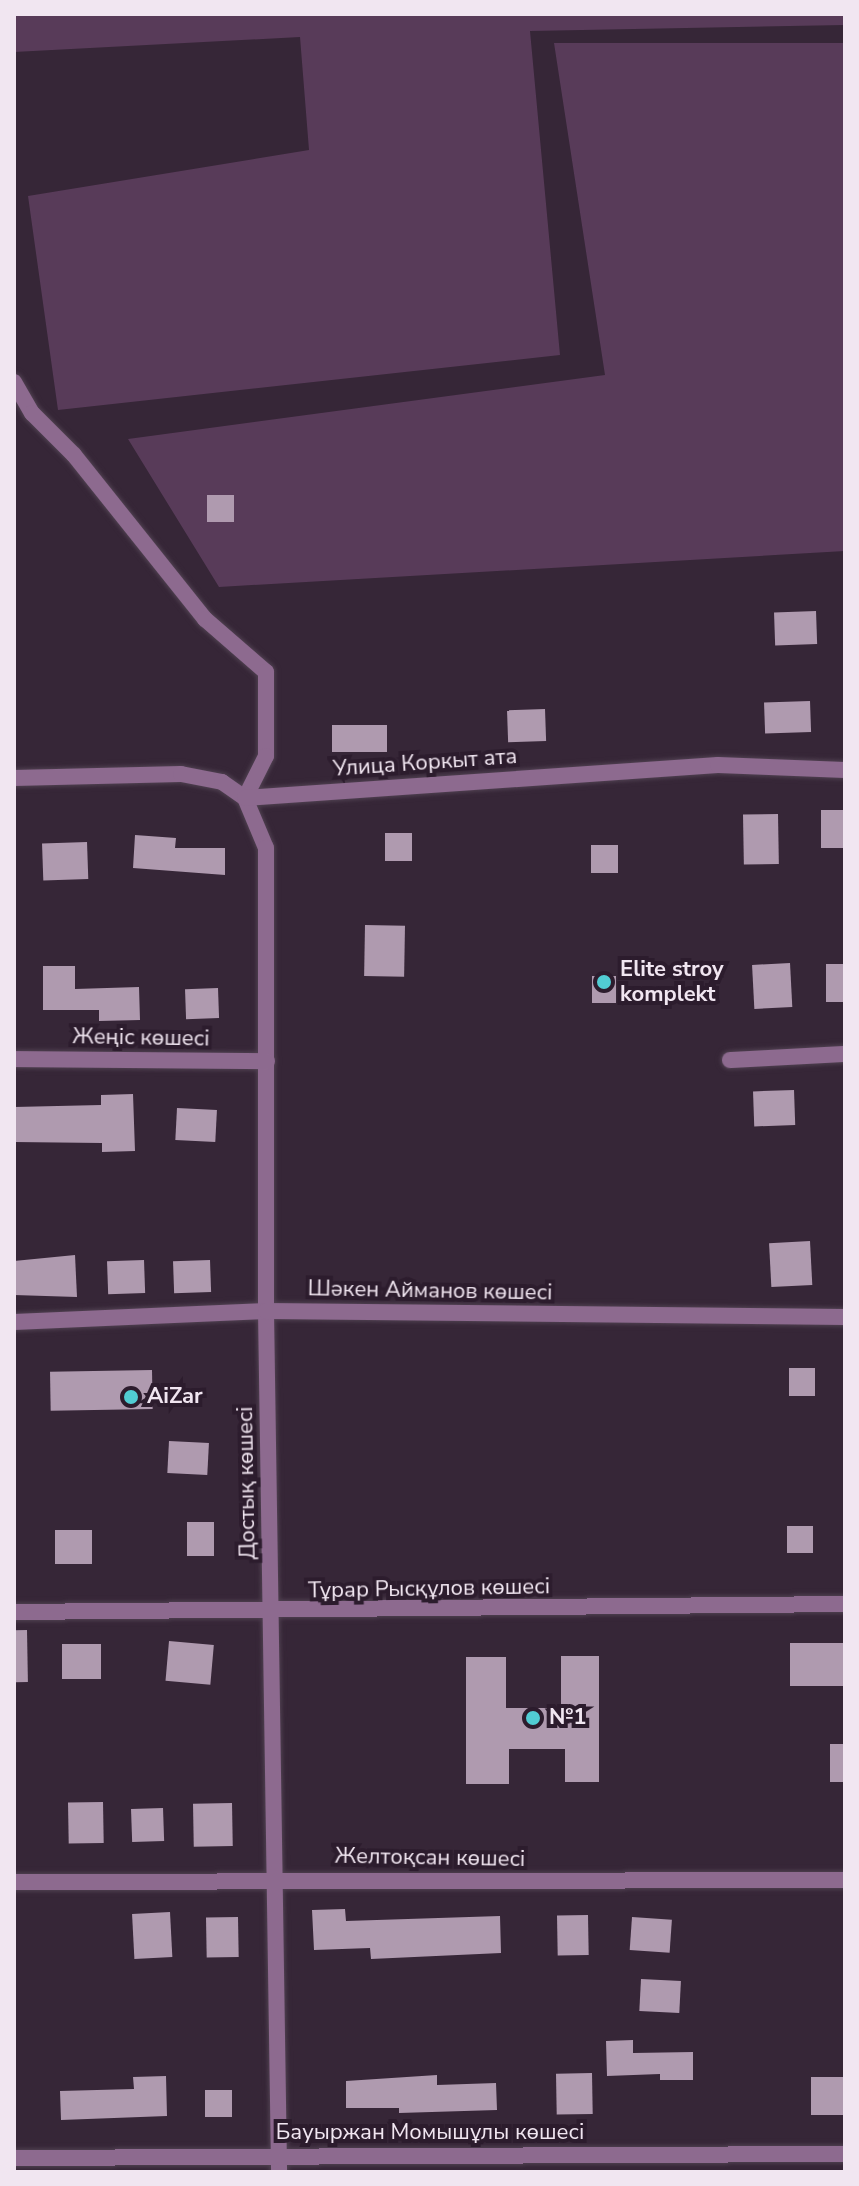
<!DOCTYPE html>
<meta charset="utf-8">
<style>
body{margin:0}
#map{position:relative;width:859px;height:2186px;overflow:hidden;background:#362637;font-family:"Nunito Sans",sans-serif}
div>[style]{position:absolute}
.green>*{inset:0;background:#583b59}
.building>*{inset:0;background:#af9aaf;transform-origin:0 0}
.roads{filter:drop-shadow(0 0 2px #504151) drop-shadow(0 0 2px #504151)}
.street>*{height:16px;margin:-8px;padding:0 8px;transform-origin:8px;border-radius:8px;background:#8d6a8f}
.dots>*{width:22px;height:22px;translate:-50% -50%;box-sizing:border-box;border:4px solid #2c1c2d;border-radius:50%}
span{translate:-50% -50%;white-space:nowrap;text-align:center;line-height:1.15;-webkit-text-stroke:8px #2c1c2d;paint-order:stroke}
.street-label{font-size:22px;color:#f1e6f1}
.poi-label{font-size:22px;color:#f1e6f1;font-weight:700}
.left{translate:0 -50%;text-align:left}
.frame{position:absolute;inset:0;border:16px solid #f1e6f1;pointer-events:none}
</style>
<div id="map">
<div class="green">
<div style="clip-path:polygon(14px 14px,845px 14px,845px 25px,530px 31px,560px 355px,58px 410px,28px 196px,309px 150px,300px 37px,14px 52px)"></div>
<div style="clip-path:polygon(554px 43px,845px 43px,845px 551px,219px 587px,128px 439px,605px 375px)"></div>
</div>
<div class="building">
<div style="left:207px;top:495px;width:27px;height:27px"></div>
<div style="left:816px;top:611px;width:33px;height:42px;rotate:88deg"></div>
<div style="left:810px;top:701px;width:31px;height:46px;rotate:88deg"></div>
<div style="left:545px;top:709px;width:32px;height:38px;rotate:88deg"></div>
<div style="left:332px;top:725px;width:55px;height:27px"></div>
<div style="left:845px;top:810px;width:38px;height:24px;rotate:90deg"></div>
<div style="left:778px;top:814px;width:50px;height:35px;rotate:89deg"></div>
<div style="left:385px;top:833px;width:27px;height:28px"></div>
<div style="clip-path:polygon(135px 835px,176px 838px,175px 848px,225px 848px,225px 875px,133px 868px)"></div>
<div style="left:87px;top:842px;width:37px;height:45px;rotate:88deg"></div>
<div style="left:591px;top:845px;width:27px;height:28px"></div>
<div style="left:365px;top:925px;width:40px;height:51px;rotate:1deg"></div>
<div style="left:790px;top:963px;width:44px;height:38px;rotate:87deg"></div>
<div style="left:845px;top:964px;width:38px;height:19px;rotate:90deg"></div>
<div style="clip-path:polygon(43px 966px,75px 966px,75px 989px,139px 987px,140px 1020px,99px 1021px,99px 1010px,43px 1010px)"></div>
<div style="left:592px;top:976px;width:24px;height:27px"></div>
<div style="left:218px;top:988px;width:30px;height:33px;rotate:88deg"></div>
<div style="left:794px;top:1090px;width:35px;height:41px;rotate:88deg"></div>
<div style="clip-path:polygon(133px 1094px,135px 1151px,102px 1152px,102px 1143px,14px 1142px,14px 1107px,101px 1105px,101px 1095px)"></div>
<div style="left:177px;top:1108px;width:40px;height:32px;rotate:3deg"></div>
<div style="left:810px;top:1241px;width:44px;height:41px;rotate:87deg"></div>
<div style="clip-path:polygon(75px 1255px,77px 1297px,14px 1295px,14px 1261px)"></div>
<div style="left:144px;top:1260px;width:33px;height:37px;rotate:88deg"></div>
<div style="left:210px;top:1260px;width:32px;height:37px;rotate:88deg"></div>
<div style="left:789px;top:1368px;width:26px;height:28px"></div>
<div style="left:152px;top:1370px;width:39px;height:102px;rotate:89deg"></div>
<div style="left:169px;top:1441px;width:40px;height:32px;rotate:3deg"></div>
<div style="left:187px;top:1522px;width:27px;height:34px"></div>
<div style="left:787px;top:1526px;width:26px;height:27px"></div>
<div style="left:55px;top:1530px;width:37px;height:34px"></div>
<div style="left:27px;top:1630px;width:52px;height:13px;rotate:89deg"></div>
<div style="left:169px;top:1641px;width:45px;height:40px;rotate:5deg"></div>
<div style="left:845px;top:1643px;width:43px;height:55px;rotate:90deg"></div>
<div style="left:101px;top:1644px;width:35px;height:39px;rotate:90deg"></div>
<div style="clip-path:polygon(561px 1656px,599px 1656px,599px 1782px,565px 1782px,565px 1749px,509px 1749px,509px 1784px,466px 1784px,466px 1657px,506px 1657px,506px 1708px,561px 1708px)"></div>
<div style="left:845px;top:1744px;width:38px;height:15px;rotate:90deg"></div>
<div style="left:103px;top:1802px;width:41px;height:35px;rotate:89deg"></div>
<div style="left:232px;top:1803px;width:43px;height:39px;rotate:89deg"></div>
<div style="left:163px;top:1808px;width:33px;height:32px;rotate:88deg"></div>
<div style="clip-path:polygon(345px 1909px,346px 1921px,500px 1916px,501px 1953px,371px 1959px,370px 1948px,314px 1950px,312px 1910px)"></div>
<div style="left:170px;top:1912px;width:45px;height:38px;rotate:87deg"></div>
<div style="left:588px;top:1915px;width:40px;height:31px;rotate:89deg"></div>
<div style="left:238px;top:1917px;width:40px;height:32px;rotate:89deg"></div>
<div style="left:632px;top:1917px;width:40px;height:33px;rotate:4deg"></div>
<div style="left:641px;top:1979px;width:40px;height:32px;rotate:3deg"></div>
<div style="clip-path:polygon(633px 2040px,633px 2053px,693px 2052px,693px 2080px,660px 2080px,660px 2074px,607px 2076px,606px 2041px)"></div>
<div style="left:592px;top:2073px;width:41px;height:36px;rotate:89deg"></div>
<div style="clip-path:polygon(437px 2075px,437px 2085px,496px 2083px,497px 2110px,399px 2113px,399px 2108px,346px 2108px,346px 2081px)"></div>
<div style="clip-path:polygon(166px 2076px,167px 2116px,61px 2120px,60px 2091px,134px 2089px,133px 2077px)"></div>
<div style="left:845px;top:2077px;width:38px;height:34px;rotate:90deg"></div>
<div style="left:205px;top:2090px;width:27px;height:27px"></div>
</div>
<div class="roads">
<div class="street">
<div style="left:14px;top:382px;width:36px;rotate:60deg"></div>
<div style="left:32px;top:413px;width:59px;rotate:45deg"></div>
<div style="left:74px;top:455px;width:210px;rotate:51.4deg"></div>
<div style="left:205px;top:619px;width:81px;rotate:41deg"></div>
<div style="left:266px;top:672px;width:84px;rotate:90deg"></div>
<div style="left:266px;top:756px;width:47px;rotate:116.6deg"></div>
<div style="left:245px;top:798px;width:54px;rotate:67.2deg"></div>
<div style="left:266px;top:848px;width:463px;rotate:90deg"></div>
<div style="left:266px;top:1311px;width:861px;rotate:89.13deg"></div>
<div style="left:14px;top:778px;width:167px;rotate:-1.4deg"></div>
<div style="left:181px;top:774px;width:42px;rotate:11deg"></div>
<div style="left:222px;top:782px;width:28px;rotate:35deg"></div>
<div style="left:245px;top:798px;width:474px;rotate:-4deg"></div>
<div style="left:718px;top:765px;width:127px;rotate:2.3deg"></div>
<div style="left:14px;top:1059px;width:253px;rotate:0.5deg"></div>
<div style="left:730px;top:1060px;width:115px;rotate:-3deg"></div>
<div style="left:14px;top:1322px;width:252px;rotate:-2.5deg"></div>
<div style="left:266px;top:1311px;width:579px;rotate:0.59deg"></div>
<div style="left:14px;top:1612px;width:831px;rotate:-0.55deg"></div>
<div style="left:14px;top:1882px;width:831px;rotate:-0.14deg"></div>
<div style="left:14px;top:2158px;width:831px;rotate:-0.28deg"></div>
</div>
</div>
<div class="dots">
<div style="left:604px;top:982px;background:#51ccd3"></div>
<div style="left:131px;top:1397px;background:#51ccd3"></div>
<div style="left:533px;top:1718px;background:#51ccd3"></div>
</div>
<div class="street-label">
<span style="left:425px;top:763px;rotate:-4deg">Улица Коркыт ата</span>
<span style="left:141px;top:1038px;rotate:1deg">Жеңіс көшесі</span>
<span style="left:430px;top:1291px;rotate:1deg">Шәкен Айманов көшесі</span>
<span style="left:247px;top:1483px;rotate:-91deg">Достық көшесі</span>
<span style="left:429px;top:1589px;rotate:-1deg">Тұрар Рысқұлов көшесі</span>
<span style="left:430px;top:1858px;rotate:1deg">Желтоқсан көшесі</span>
<span style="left:430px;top:2133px">Бауыржан Момышұлы көшесі</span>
</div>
<div class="poi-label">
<span class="left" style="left:620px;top:982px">Elite stroy<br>komplekt</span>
<span class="left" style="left:147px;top:1397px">AiZar</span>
<span class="left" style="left:549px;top:1718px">№1</span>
</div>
<div class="frame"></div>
</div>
